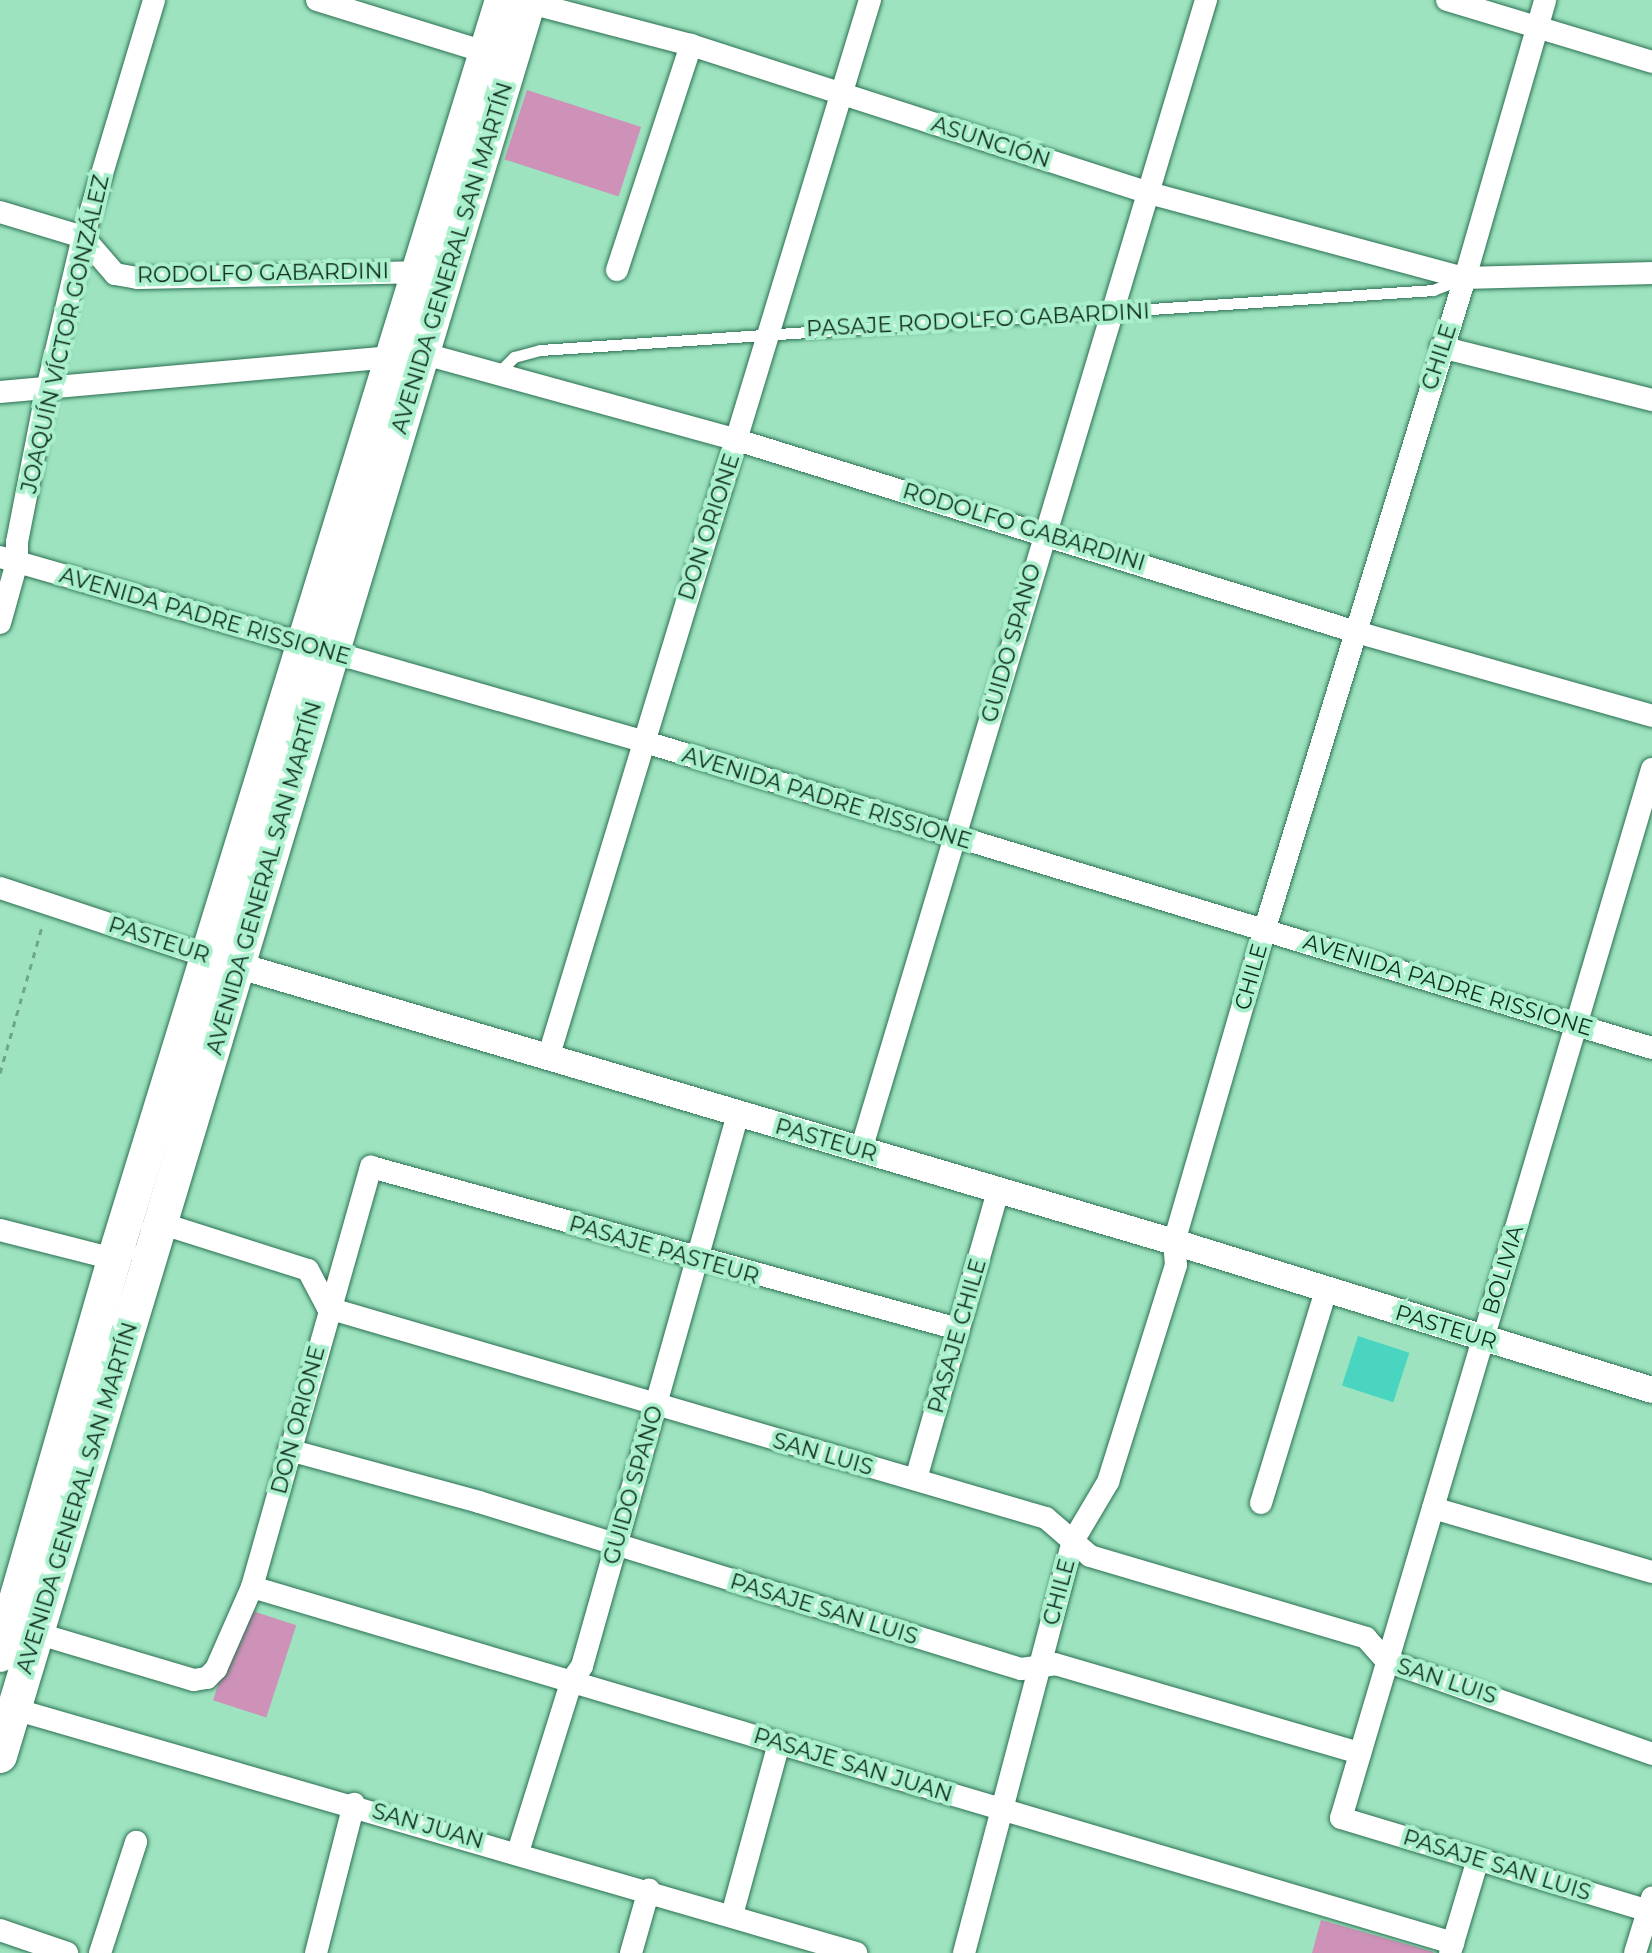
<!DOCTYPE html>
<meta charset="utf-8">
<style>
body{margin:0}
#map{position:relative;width:1652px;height:1953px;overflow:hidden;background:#9de3bf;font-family:Montserrat,sans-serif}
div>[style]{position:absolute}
.green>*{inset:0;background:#ce91b8;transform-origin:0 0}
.building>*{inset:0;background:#4ad5c0;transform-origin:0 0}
.path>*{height:3px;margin-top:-1.5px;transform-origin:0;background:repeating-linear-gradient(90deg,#6ea68a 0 6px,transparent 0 12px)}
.roads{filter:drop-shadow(0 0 2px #2b7052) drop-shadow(0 0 2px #2b7052)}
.service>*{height:11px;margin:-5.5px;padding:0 5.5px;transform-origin:5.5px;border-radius:5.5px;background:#fff}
.minor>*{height:22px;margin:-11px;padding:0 11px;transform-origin:11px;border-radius:11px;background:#fff}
.tertiary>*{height:26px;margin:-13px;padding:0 13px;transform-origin:13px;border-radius:13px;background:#fff}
.primary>*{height:34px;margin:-17px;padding:0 17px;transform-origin:17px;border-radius:17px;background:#fff}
span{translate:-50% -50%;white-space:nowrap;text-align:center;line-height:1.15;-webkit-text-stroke:8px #aaf0cc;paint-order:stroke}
.street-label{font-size:22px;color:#0f2c1f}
</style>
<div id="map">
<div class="green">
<div style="left:527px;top:90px;width:120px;height:73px;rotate:18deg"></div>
<div style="left:243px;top:1608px;width:56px;height:97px;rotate:18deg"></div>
<div style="clip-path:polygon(1321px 1920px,1434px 1952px,1433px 1953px,1312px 1953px)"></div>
</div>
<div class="building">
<div style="left:1358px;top:1336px;width:54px;height:52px;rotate:18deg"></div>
</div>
<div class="path">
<div style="left:0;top:1073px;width:156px;rotate:-74deg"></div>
</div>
<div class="roads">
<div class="service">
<div style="left:498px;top:373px;width:23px;rotate:-45deg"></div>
<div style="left:514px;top:357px;width:27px;rotate:-15deg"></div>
<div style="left:540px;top:350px;width:895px;rotate:-3.84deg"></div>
<div style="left:1433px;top:290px;width:30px;rotate:-21deg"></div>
</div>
<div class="minor">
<div style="left:317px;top:0;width:186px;rotate:17.2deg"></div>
<div style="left:519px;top:0;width:178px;rotate:14.7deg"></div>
<div style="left:691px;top:45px;width:481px;rotate:17.9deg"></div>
<div style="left:1149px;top:193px;width:327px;rotate:15.1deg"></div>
<div style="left:1465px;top:278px;width:187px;rotate:-1.5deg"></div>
<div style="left:1447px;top:0;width:214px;rotate:16.8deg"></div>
<div style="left:0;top:212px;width:87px;rotate:16.8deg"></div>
<div style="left:83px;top:237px;width:49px;rotate:49.1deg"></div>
<div style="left:115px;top:274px;width:23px;rotate:10deg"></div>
<div style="left:138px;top:278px;width:290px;rotate:-1.2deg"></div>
<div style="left:617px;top:270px;width:237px;rotate:-71.8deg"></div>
<div style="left:1441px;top:347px;width:218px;rotate:14.1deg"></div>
<div style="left:0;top:392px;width:427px;rotate:-5.1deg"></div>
<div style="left:425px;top:354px;width:324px;rotate:15.4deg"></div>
<div style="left:737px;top:440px;width:648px;rotate:17.23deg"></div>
<div style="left:1356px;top:632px;width:308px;rotate:15.8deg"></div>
<div style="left:0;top:557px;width:668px;rotate:15.99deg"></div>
<div style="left:642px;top:741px;width:1056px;rotate:16.91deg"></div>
<div style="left:0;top:623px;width:63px;rotate:-74.4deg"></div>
<div style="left:17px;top:562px;width:20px;rotate:-90deg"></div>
<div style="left:17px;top:542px;width:156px;rotate:-78.9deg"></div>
<div style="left:47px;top:389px;width:156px;rotate:-76.7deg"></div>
<div style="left:83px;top:237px;width:247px;rotate:-73.3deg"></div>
<div style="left:1652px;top:769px;width:1094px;rotate:106.51deg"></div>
<div style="left:1341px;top:1818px;width:325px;rotate:16.8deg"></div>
<div style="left:0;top:888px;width:220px;rotate:18.3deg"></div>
<div style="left:549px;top:1055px;width:1103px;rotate:-73.08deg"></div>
<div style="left:861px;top:1150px;width:1201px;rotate:-73.3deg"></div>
<div style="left:152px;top:1229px;width:10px;rotate:-37deg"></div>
<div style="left:160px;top:1223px;width:155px;rotate:17.6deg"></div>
<div style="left:308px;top:1270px;width:43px;rotate:62.2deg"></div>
<div style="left:328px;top:1308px;width:748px;rotate:16.3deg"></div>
<div style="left:1046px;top:1518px;width:58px;rotate:40.8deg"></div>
<div style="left:1090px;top:1556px;width:288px;rotate:16.5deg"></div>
<div style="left:1366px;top:1638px;width:31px;rotate:48deg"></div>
<div style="left:1387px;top:1661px;width:281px;rotate:19.3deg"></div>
<div style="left:0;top:1230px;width:118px;rotate:14.3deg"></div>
<div style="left:114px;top:1259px;width:14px;rotate:-36deg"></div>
<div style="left:289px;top:1450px;width:197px;rotate:15.3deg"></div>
<div style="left:479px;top:1502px;width:567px;rotate:17.13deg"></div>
<div style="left:1021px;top:1669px;width:34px;rotate:-8deg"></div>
<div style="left:1055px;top:1664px;width:318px;rotate:16.3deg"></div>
<div style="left:916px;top:1479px;width:298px;rotate:-74.1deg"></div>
<div style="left:1261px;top:1503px;width:222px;rotate:-73deg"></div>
<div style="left:1433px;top:1508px;width:228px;rotate:16.3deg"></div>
<div style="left:252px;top:1587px;width:1253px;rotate:16.51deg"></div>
<div style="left:27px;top:1625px;width:12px;rotate:42deg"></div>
<div style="left:36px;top:1633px;width:165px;rotate:16.6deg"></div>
<div style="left:194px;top:1680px;width:13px;rotate:-9deg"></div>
<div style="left:207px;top:1678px;width:13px;rotate:-45deg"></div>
<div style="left:216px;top:1669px;width:90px;rotate:-66.3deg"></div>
<div style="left:252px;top:1587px;width:437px;rotate:-74.2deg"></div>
<div style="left:371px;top:1167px;width:609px;rotate:15.43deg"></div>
<div style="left:4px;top:1716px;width:12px;rotate:-35deg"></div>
<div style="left:14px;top:1709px;width:877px;rotate:16.16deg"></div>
<div style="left:518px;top:1852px;width:180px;rotate:-72.6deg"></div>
<div style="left:572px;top:1680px;width:17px;rotate:-54deg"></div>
<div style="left:582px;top:1666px;width:574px;rotate:-74.22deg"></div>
<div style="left:732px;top:1915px;width:178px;rotate:-74.7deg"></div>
<div style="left:0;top:1930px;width:71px;rotate:18.9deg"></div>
<div style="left:100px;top:1953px;width:117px;rotate:-72deg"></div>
<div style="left:316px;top:1953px;width:154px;rotate:-75.7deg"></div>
<div style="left:631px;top:1953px;width:66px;rotate:-74.1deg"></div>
<div style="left:964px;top:1953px;width:426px;rotate:-75.2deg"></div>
<div style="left:1073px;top:1541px;width:69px;rotate:-59.3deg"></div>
<div style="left:1108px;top:1482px;width:227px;rotate:-72.6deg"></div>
<div style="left:1176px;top:1265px;width:23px;rotate:-95deg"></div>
<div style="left:1174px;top:1242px;width:327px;rotate:-73.8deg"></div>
<div style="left:1265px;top:928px;width:680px;rotate:-72.9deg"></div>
<div style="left:1465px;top:278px;width:289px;rotate:-73.9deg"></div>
<div style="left:1450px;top:1953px;width:98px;rotate:-73.4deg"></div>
<div style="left:1635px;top:1953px;width:58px;rotate:-72.8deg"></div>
</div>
<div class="tertiary">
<div style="left:223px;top:961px;width:992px;rotate:16.46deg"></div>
<div style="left:1174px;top:1242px;width:500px;rotate:17.2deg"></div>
</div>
<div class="primary">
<div style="left:0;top:1655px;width:412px;rotate:-73.9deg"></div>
<div style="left:114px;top:1259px;width:1317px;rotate:-72.87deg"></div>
<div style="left:0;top:1756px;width:1834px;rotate:-73.23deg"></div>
</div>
</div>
<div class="street-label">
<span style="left:991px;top:142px;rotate:18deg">ASUNCIÓN</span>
<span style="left:452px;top:258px;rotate:-73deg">AVENIDA GENERAL SAN MARTÍN</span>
<span style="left:263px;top:273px;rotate:-1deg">RODOLFO GABARDINI</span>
<span style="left:978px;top:320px;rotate:-3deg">PASAJE RODOLFO GABARDINI</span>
<span style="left:65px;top:334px;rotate:-77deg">JOAQUÍN VÍCTOR GONZÁLEZ</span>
<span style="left:1439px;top:357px;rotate:-72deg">CHILE</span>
<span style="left:709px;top:527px;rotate:-72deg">DON ORIONE</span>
<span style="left:1024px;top:527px;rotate:17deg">RODOLFO GABARDINI</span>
<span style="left:205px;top:616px;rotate:16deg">AVENIDA PADRE RISSIONE</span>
<span style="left:1011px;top:643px;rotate:-74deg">GUIDO SPANO</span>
<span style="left:827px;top:798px;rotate:17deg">AVENIDA PADRE RISSIONE</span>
<span style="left:264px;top:878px;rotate:-74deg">AVENIDA GENERAL SAN MARTÍN</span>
<span style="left:159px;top:940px;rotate:18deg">PASTEUR</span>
<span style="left:1251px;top:977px;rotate:-74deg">CHILE</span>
<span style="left:1448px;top:985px;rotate:17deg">AVENIDA PADRE RISSIONE</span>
<span style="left:826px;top:1140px;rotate:16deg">PASTEUR</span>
<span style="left:664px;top:1250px;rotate:16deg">PASAJE PASTEUR</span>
<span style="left:1503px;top:1270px;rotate:-73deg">BOLIVIA</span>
<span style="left:1446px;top:1327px;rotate:17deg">PASTEUR</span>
<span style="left:957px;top:1336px;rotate:-74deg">PASAJE CHILE</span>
<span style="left:298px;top:1420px;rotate:-75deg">DON ORIONE</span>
<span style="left:823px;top:1454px;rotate:16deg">SAN LUIS</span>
<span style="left:633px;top:1485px;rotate:-74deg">GUIDO SPANO</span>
<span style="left:77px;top:1498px;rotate:-73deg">AVENIDA GENERAL SAN MARTÍN</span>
<span style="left:1059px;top:1592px;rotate:-75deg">CHILE</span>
<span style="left:824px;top:1609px;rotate:17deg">PASAJE SAN LUIS</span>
<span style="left:1447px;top:1681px;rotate:18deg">SAN LUIS</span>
<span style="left:853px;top:1765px;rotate:17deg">PASAJE SAN JUAN</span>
<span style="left:428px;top:1826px;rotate:16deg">SAN JUAN</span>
<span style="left:1497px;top:1865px;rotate:17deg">PASAJE SAN LUIS</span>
</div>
</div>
